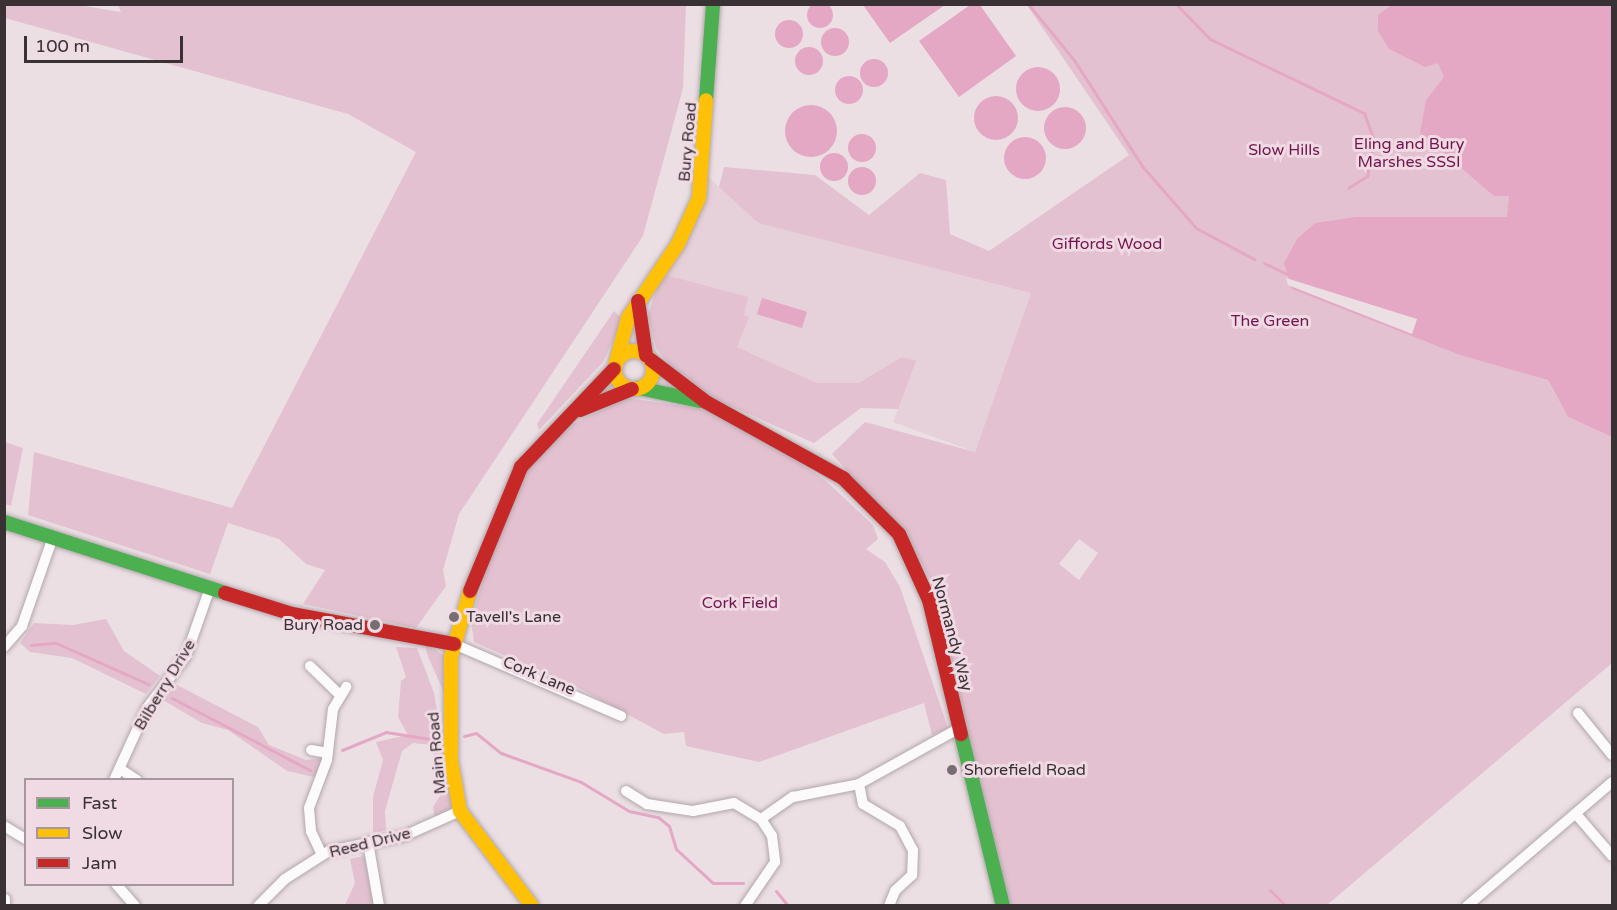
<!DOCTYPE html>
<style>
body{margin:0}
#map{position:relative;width:1617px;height:910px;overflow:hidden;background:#ebdfe4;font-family:"Varela Round",sans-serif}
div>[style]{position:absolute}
.built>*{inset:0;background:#e6d0d9}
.green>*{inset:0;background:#e4c1d0}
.water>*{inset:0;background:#e5a8c4;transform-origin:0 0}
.round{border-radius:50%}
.pier>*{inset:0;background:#ebdfe4}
.stream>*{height:3px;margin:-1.5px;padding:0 1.5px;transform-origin:1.5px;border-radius:1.5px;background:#e5a8c4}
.roads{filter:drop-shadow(0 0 2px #b1a7ab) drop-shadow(0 0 2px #b1a7ab)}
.street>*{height:10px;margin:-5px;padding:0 5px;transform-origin:5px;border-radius:5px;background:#fcfafb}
.fast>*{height:14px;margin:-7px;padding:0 7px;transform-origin:7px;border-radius:7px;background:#4caf50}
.slow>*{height:14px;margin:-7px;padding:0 7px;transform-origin:7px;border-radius:7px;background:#ffc107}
.slow>.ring{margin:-7px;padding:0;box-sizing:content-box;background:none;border:14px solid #ffc107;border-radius:50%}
.jam>*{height:14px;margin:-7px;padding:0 7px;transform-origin:7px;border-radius:7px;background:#c62828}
.dots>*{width:16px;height:16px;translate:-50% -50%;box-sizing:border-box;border:3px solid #f0dae3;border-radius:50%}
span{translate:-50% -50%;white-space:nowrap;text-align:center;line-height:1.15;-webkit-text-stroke:6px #f0dae3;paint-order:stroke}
.street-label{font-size:16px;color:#393134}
.park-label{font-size:16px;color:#74144d}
.poi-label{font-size:16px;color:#393134}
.left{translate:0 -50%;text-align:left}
.right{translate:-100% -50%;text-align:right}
.frame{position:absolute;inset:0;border:6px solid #393134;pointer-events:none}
.legend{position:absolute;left:24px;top:778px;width:210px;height:108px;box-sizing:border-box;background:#f0dae3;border:2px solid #a7969d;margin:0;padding:8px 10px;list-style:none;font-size:18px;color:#393134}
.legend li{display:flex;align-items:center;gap:12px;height:30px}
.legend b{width:30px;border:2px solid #a7969d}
.scale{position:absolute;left:24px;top:36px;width:159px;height:27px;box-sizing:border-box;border:3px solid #393134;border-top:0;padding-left:8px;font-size:18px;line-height:21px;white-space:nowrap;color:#393134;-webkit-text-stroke:4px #f0dae3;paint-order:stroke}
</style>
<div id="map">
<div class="built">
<div style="clip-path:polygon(705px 174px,758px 223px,1031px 293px,975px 452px,893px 422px,915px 361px,859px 383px,817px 383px,737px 347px,748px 317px,662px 274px)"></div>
</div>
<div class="green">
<div style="clip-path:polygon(4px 5px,78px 5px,121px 12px,118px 5px,686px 5px,683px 88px,643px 236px,459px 514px,443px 570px,446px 586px,416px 628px,303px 604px,325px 570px,306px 564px,279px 539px,228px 523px,210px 574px,28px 515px,34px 452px,232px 508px,416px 152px,348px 114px,5px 18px)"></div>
<div style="clip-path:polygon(evenodd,1027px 5px,1573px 5px,1575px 207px,1380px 324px,1548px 380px,1568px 417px,1612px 437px,1612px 663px,1327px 905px,1007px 905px,932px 582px,906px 536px,832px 454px,865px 422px,975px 452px,1031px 293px,758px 223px,719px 187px,724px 167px,815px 175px,869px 215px,920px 173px,946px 180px,950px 234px,989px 251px,1129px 155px,1027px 5px,1079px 539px,1098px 553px,1079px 580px,1059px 564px,1079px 539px)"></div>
<div style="clip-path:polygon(662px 274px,748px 297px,744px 315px,749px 317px,737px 347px,817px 383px,859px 383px,902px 357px,916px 361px,898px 409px,861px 408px,814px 443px,717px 400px,672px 368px,656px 348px,648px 314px)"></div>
<div style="clip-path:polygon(614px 311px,623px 320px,603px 362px,539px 430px,537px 424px)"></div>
<div style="clip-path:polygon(627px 398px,703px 409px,763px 437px,826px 481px,873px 525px,878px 539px,866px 549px,885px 562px,900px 587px,948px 728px,932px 735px,924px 703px,759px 762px,686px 746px,684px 732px,664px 734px,573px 685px,474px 642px,471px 621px,502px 518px,534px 459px,573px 424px)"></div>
<div style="clip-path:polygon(5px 442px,23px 448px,11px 506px,5px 504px)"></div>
<div style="clip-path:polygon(106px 619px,124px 651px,160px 676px,146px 694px,72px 658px,30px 652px,20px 643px,34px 623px,73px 625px)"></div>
<div style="clip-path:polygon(425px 644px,445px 656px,445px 695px,427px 654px)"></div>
<div style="clip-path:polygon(396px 647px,417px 648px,434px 693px,454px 808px,435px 819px,433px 807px,440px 796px,433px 745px,413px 743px,402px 751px,385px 811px,386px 830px,373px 834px,373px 797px,383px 760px,376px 742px,408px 735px,398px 717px,401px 681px,406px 677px)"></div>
<div style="clip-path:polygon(177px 685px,258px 727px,269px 745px,306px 760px,322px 758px,317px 773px,314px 777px,287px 771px,228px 730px,202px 723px,163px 700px)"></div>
<div style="clip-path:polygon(364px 856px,374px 905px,345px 905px,355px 883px,350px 859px)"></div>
</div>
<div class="water">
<div class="round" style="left:807px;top:2px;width:26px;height:26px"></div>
<div style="clip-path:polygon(1393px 4px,1612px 5px,1612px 437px,1568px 417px,1548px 380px,1460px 355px,1292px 289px,1284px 263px,1297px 239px,1315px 223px,1356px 217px,1507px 217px,1509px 196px,1494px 196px,1420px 133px,1426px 100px,1444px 77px,1438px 63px,1425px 67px,1389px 49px,1378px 31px,1378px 15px)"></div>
<div style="clip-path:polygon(863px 5px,945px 5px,890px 43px)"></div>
<div style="clip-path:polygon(970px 5px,980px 5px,1016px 56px,959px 97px,919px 41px)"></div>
<div class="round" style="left:775px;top:20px;width:28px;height:28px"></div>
<div class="round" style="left:821px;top:28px;width:28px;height:28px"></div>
<div class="round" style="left:795px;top:47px;width:28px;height:28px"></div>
<div class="round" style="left:860px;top:59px;width:28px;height:28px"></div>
<div class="round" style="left:1016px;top:67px;width:44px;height:44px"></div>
<div class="round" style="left:835px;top:76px;width:28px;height:28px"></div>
<div class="round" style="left:974px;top:96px;width:44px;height:44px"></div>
<div class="round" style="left:785px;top:105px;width:52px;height:52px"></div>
<div class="round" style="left:1044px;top:107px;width:42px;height:42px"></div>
<div class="round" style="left:848px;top:134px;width:28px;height:28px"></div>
<div class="round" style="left:1004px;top:137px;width:42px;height:42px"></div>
<div class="round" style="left:820px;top:153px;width:28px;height:28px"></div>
<div class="round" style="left:848px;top:167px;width:28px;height:28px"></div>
<div style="left:762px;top:298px;width:47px;height:17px;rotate:17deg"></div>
</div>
<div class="pier">
<div style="clip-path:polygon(1286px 278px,1417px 319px,1412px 334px,1288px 285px)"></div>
</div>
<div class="stream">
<div style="left:1028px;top:4px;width:72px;rotate:50.6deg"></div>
<div style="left:1074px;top:60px;width:126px;rotate:57.3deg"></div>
<div style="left:1142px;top:166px;width:82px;rotate:48.9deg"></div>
<div style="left:1196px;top:228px;width:66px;rotate:28.1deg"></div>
<div style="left:1176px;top:4px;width:49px;rotate:45.8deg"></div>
<div style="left:1210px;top:39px;width:171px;rotate:25.7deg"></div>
<div style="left:1364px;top:113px;width:30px;rotate:70deg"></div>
<div style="left:1374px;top:141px;width:36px;rotate:101deg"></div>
<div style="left:1367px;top:176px;width:22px;rotate:148deg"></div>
<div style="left:1264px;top:263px;width:25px;rotate:26deg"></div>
<div style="left:31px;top:645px;width:25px;rotate:-5deg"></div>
<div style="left:56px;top:643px;width:101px;rotate:24deg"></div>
<div style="left:172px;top:698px;width:156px;rotate:27.6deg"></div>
<div style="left:464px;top:736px;width:12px;rotate:-14deg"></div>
<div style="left:476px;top:733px;width:32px;rotate:39deg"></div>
<div style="left:501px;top:753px;width:85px;rotate:19.9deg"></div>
<div style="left:581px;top:782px;width:56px;rotate:31.1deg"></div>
<div style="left:629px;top:811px;width:30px;rotate:12deg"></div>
<div style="left:658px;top:817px;width:14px;rotate:39deg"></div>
<div style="left:669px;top:826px;width:24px;rotate:73deg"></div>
<div style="left:676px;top:849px;width:50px;rotate:42.6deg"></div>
<div style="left:713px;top:883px;width:30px"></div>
<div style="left:342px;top:750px;width:48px;rotate:-22.2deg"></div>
<div style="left:386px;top:732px;width:51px;rotate:9.1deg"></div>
<div style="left:1270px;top:890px;width:23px;rotate:45deg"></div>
<div style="left:776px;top:891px;width:19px;rotate:51deg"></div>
</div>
<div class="roads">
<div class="street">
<div style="left:454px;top:644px;width:182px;rotate:23.3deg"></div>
<div style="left:4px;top:647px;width:28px;rotate:-49deg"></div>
<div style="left:22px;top:626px;width:94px;rotate:-70.8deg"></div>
<div style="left:310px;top:666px;width:40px;rotate:44deg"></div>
<div style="left:1578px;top:713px;width:54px;rotate:51deg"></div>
<div style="left:311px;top:750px;width:17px;rotate:10deg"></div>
<div style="left:120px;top:769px;width:20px;rotate:33deg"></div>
<div style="left:114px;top:780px;width:79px;rotate:-65.4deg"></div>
<div style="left:147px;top:708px;width:65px;rotate:-53.1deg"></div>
<div style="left:186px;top:656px;width:72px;rotate:-70.6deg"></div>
<div style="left:859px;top:784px;width:20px;rotate:79deg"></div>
<div style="left:863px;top:804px;width:43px;rotate:30.7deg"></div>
<div style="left:900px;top:826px;width:27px;rotate:62deg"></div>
<div style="left:913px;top:850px;width:25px;rotate:92deg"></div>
<div style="left:912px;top:875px;width:23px;rotate:137deg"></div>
<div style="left:895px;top:891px;width:16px;rotate:112deg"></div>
<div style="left:626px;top:791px;width:25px;rotate:32deg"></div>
<div style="left:647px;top:804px;width:47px;rotate:8.7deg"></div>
<div style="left:693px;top:811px;width:42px;rotate:-11deg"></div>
<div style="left:734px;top:803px;width:31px;rotate:31deg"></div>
<div style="left:761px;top:819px;width:20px;rotate:57deg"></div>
<div style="left:772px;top:836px;width:26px;rotate:83deg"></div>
<div style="left:775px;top:862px;width:53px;rotate:124.3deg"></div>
<div style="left:1576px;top:814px;width:55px;rotate:49.4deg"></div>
<div style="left:761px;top:819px;width:39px;rotate:-35deg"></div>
<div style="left:793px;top:797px;width:67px;rotate:-11.1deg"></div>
<div style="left:859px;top:784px;width:113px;rotate:-29.1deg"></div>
<div style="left:4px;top:826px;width:26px;rotate:31deg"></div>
<div style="left:368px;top:842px;width:65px;rotate:80.2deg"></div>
<div style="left:322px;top:855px;width:26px;rotate:-115deg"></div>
<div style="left:311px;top:831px;width:23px;rotate:-95deg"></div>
<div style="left:309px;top:808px;width:51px;rotate:-69.4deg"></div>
<div style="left:327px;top:760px;width:51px;rotate:-83.3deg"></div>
<div style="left:333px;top:709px;width:26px;rotate:-59deg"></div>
<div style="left:116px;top:884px;width:29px;rotate:49deg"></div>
<div style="left:5px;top:899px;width:7px;rotate:90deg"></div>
<div style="left:258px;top:906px;width:38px;rotate:-45deg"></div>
<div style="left:285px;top:879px;width:52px;rotate:-32.5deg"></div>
<div style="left:329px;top:851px;width:76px;rotate:-11.3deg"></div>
<div style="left:404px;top:836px;width:61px;rotate:-24.1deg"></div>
<div style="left:1467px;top:906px;width:191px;rotate:-40.5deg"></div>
</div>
<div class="fast">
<div style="left:706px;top:100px;width:96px;rotate:-85.8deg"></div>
<div style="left:639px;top:388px;width:62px;rotate:12deg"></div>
<div style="left:4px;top:522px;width:232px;rotate:17.8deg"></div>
<div style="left:961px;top:734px;width:177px;rotate:76.3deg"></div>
</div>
<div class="slow">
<div class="ring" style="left:615px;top:351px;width:24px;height:24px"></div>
<div style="left:616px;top:362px;width:46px;rotate:-74.7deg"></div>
<div style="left:628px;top:318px;width:89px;rotate:-56deg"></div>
<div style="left:678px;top:244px;width:51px;rotate:-65.5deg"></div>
<div style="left:699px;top:198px;width:98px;rotate:-85.9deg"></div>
<div style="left:470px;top:591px;width:69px;rotate:106.1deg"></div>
<div style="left:451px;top:657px;width:104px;rotate:90deg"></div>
<div style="left:451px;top:761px;width:51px;rotate:79.8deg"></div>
<div style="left:460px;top:811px;width:119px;rotate:52.8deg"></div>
</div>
<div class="jam">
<div style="left:638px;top:301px;width:55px;rotate:81.6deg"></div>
<div style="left:651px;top:360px;width:69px;rotate:37.4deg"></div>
<div style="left:706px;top:402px;width:157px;rotate:29deg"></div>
<div style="left:843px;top:478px;width:79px;rotate:45deg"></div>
<div style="left:899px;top:534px;width:72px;rotate:65.6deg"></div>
<div style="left:929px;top:600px;width:138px;rotate:76.6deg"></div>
<div style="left:580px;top:410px;width:56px;rotate:-22deg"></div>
<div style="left:470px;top:591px;width:134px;rotate:-67.6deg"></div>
<div style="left:521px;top:467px;width:135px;rotate:-46.5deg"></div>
<div style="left:225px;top:593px;width:70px;rotate:17.4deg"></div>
<div style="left:292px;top:614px;width:165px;rotate:10.5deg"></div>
</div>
</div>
<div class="dots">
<div style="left:454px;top:617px;background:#776e72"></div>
<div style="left:375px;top:625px;background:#776e72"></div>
<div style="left:952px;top:770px;background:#776e72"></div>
</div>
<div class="street-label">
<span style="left:688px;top:142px;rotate:-85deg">Bury Road</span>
<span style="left:952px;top:634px;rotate:75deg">Normandy Way</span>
<span style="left:539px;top:676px;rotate:23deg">Cork Lane</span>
<span style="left:165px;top:685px;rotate:-59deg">Bilberry Drive</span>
<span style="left:437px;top:753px;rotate:-95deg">Main Road</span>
<span style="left:370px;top:843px;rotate:-14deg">Reed Drive</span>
</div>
<div class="park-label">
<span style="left:1409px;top:153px">Eling and Bury<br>Marshes SSSI</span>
<span style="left:1284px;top:150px">Slow Hills</span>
<span style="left:1107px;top:244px">Giffords Wood</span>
<span style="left:1270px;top:321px">The Green</span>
<span style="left:740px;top:603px">Cork Field</span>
</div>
<div class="poi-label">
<span class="left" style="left:466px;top:617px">Tavell's Lane</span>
<span class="right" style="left:363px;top:625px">Bury Road</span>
<span class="left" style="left:964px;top:770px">Shorefield Road</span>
</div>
<div class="frame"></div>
<ul class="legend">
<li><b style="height:8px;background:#4caf50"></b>Fast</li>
<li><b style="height:8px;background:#ffc107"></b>Slow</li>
<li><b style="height:8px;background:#c62828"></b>Jam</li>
</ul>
<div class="scale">100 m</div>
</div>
